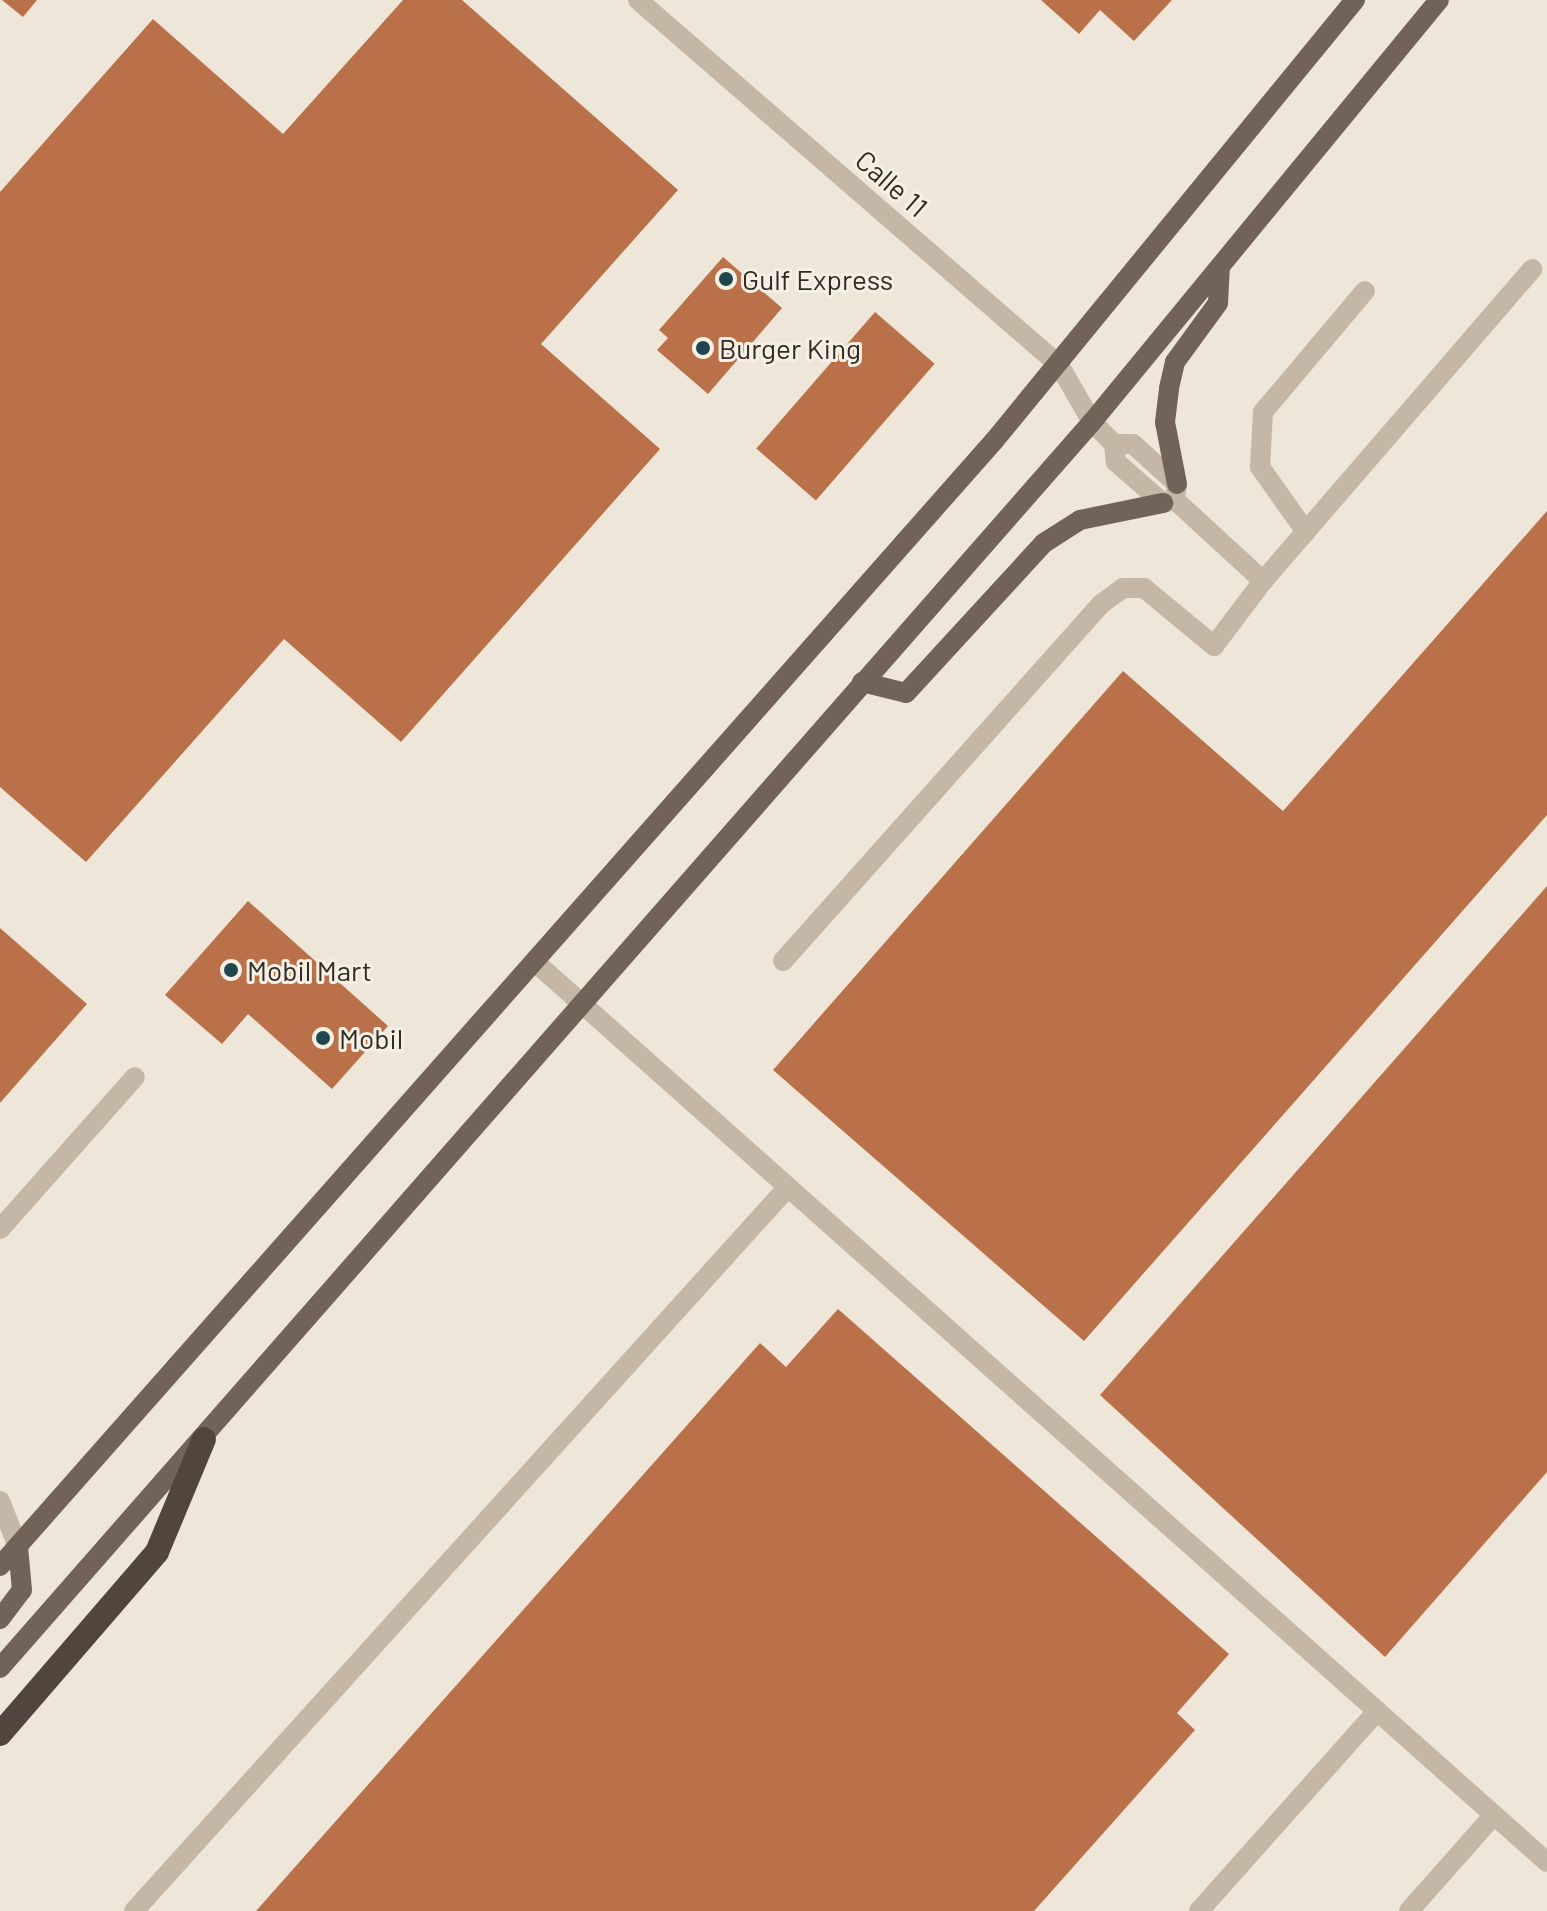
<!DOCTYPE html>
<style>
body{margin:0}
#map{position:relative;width:1547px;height:1911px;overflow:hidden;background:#eee6d8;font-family:Barlow,sans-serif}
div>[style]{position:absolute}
.building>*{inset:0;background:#ba714a;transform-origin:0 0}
.lane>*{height:20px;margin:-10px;padding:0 10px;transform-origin:10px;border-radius:10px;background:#c5b7a6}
.street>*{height:20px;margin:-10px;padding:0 10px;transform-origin:10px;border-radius:10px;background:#c5b7a6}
.primary>*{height:20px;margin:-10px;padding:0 10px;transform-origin:10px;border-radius:10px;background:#726358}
.highway>*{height:24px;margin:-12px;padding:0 12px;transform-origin:12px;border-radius:12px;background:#51463e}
.dots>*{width:22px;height:22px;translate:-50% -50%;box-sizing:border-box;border:4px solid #f6f0e4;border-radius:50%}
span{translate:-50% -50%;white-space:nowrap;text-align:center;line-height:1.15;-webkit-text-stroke:6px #f6f0e4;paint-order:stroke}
.street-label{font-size:28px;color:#312b26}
.poi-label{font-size:28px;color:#312b26}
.left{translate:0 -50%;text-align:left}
</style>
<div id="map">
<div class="building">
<div style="clip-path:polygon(2px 0,37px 0,23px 17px)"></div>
<div style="clip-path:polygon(403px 0,462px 0,678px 190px,541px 344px,660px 449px,401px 742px,284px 639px,86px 862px,0 787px,0 192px,153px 19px,283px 134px)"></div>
<div style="clip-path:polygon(1041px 0,1172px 0,1134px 41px,1100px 10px,1079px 34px)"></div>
<div style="clip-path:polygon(723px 257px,782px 308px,708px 394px,657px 350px,668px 338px,659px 330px)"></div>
<div style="left:875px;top:312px;width:79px;height:181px;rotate:41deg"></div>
<div style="clip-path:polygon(1547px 511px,1547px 815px,1084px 1341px,773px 1070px,1123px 671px,1283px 811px)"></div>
<div style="clip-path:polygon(1547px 886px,1547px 1472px,1385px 1657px,1100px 1395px)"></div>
<div style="clip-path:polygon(248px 901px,388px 1026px,332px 1089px,248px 1014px,222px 1044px,165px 995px)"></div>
<div style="clip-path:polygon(0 928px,87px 1004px,0 1103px)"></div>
<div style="clip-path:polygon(838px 1309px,1229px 1654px,1177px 1713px,1195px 1730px,1034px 1911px,256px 1911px,760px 1343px,786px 1367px)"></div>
</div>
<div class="lane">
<div style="left:1092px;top:422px;width:31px;rotate:45deg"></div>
<div style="left:1114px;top:444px;width:18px;rotate:84deg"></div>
<div style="left:1116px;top:462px;width:62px;rotate:41.1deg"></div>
<div style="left:1163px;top:503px;width:12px;rotate:-14deg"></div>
<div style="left:1114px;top:444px;width:19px"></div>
<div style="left:1133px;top:444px;width:59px;rotate:42.3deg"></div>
<div style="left:1177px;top:484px;width:8px;rotate:97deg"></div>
<div style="left:1175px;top:500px;width:120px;rotate:42.6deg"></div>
<div style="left:1263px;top:581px;width:412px;rotate:-49.2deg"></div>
<div style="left:1306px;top:532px;width:80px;rotate:-125.3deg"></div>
<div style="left:1260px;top:467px;width:55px;rotate:-86.9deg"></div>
<div style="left:1263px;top:412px;width:158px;rotate:-49.9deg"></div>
<div style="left:783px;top:961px;width:478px;rotate:-48.3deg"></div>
<div style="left:1101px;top:604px;width:27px;rotate:-36deg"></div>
<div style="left:1123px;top:588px;width:21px"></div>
<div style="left:1144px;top:588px;width:91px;rotate:39.6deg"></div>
<div style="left:1214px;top:646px;width:81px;rotate:-53deg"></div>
<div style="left:535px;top:962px;width:1354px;rotate:41.65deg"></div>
<div style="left:0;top:1229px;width:203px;rotate:-48.4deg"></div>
<div style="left:0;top:1501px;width:49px;rotate:68.6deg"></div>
<div style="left:134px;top:1911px;width:974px;rotate:-47.91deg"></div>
<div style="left:1199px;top:1911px;width:268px;rotate:-48.3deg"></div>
<div style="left:1409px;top:1911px;width:128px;rotate:-48.5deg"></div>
</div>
<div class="street">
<div style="left:638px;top:0;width:557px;rotate:40.92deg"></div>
<div style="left:1059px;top:365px;width:66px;rotate:59.9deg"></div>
</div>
<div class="primary">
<div style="left:1177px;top:484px;width:63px;rotate:-101deg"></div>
<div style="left:1165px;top:422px;width:34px;rotate:-83deg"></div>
<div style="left:1169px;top:388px;width:27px;rotate:-77deg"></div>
<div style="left:1175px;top:362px;width:73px;rotate:-53.9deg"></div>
<div style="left:1218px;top:303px;width:36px;rotate:-87deg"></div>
<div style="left:862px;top:682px;width:45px;rotate:14deg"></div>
<div style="left:906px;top:693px;width:204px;rotate:-47.4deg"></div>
<div style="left:1044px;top:543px;width:43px;rotate:-32.6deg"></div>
<div style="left:1080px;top:520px;width:85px;rotate:-11.6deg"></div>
<div style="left:0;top:1566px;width:1501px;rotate:-48.54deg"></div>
<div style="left:994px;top:441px;width:570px;rotate:-50.7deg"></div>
<div style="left:0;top:1619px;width:36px;rotate:-53deg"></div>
<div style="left:22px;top:1590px;width:43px;rotate:-95.3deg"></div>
<div style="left:0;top:1668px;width:1657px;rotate:-48.77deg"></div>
<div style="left:1092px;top:422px;width:546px;rotate:-50.57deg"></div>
</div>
<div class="highway">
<div style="left:0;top:1734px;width:240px;rotate:-49.2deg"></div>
<div style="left:157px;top:1552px;width:122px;rotate:-67.4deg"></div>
</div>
<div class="dots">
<div style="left:726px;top:279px;background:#20464e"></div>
<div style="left:703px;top:348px;background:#20464e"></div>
<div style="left:231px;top:970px;background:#20464e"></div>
<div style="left:323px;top:1038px;background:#20464e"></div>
</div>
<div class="street-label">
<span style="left:892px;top:183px;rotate:41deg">Calle 11</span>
</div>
<div class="poi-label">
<span class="left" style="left:742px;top:279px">Gulf Express</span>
<span class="left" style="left:719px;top:348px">Burger King</span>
<span class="left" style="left:247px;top:970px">Mobil Mart</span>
<span class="left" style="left:339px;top:1038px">Mobil</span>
</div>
</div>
